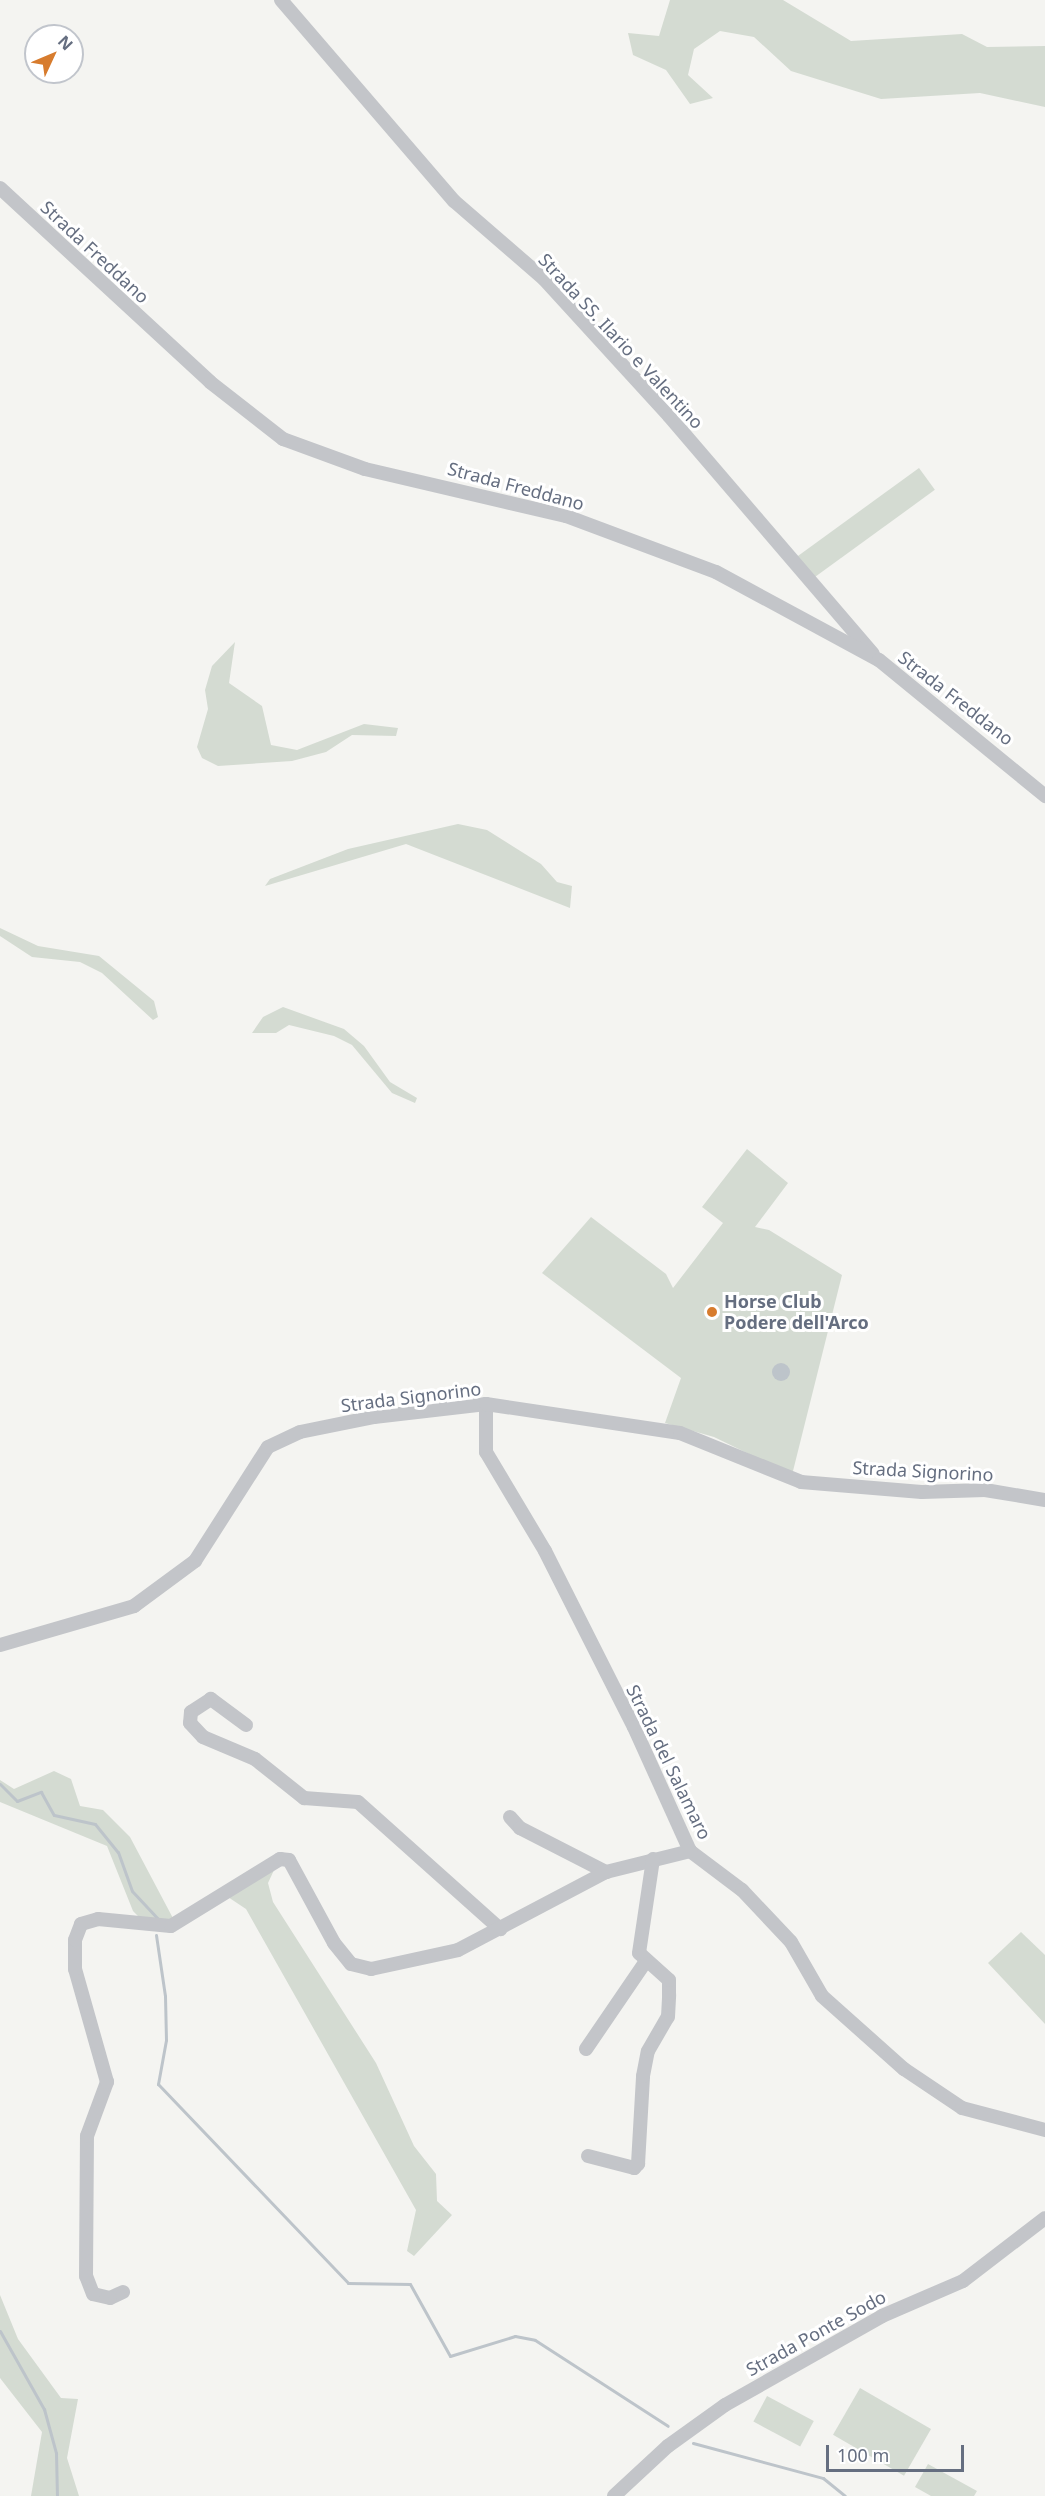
<!DOCTYPE html>
<style>
body{margin:0}
#map{position:relative;width:1045px;height:2496px;overflow:hidden;background:#f4f4f1;font-family:"Noto Sans",sans-serif}
div>[style]{position:absolute}
.green>*{inset:0;background:#d4dbd2;transform-origin:0 0}
.water>*{inset:0;background:#bdc4ca}
.round{border-radius:50%}
.stream>*{height:3px;margin:-1.5px;padding:0 1.5px;transform-origin:1.5px;border-radius:1.5px;background:#bdc4ca}
.minor>*{height:14px;margin:-7px;padding:0 7px;transform-origin:7px;border-radius:7px;background:#c3c5c9}
.dots>*{width:16px;height:16px;translate:-50% -50%;box-sizing:border-box;border:3px solid #fff;border-radius:50%}
span{translate:-50% -50%;white-space:nowrap;text-align:center;line-height:1.15;-webkit-text-stroke:6px #fff;paint-order:stroke}
.street-label{font-size:18px;color:#656e80}
.poi-label{font-size:18px;color:#656e80;font-weight:700}
.left{translate:0 -50%;text-align:left}
.north{position:absolute;left:24px;top:24px;width:60px;height:60px;box-sizing:border-box;background:#fff;border:2px solid #c1c5cc;border-radius:50%;rotate:46deg;font-size:16px;font-weight:700;line-height:24px;text-align:center;color:#656e80}
.north::after{content:'';display:block;margin:auto;width:21px;height:27px;background:#d77c2e;clip-path:polygon(50% 0,100% 100%,50% 72%,0 100%)}
.scale{position:absolute;left:826px;top:2445px;width:138px;height:27px;box-sizing:border-box;border:3px solid #656e80;border-top:0;padding-left:8px;font-size:18px;line-height:21px;white-space:nowrap;color:#656e80;-webkit-text-stroke:4px #fff;paint-order:stroke}
</style>
<div id="map">
<div class="green">
<div style="clip-path:polygon(670px 0,783px 0,851px 41px,962px 34px,987px 47px,1045px 46px,1045px 107px,980px 93px,881px 99px,791px 71px,754px 37px,720px 31px,694px 49px,688px 75px,713px 98px,690px 104px,666px 70px,633px 55px,628px 33px,659px 36px)"></div>
<div style="left:919px;top:468px;width:27px;height:153px;rotate:54deg"></div>
<div style="clip-path:polygon(235px 642px,229px 683px,262px 706px,271px 745px,297px 750px,364px 724px,398px 728px,396px 736px,352px 735px,326px 752px,292px 761px,218px 766px,202px 758px,197px 747px,208px 709px,205px 690px,212px 666px)"></div>
<div style="clip-path:polygon(458px 824px,487px 830px,541px 864px,557px 882px,572px 886px,570px 908px,406px 844px,265px 886px,270px 879px,348px 849px)"></div>
<div style="clip-path:polygon(0 928px,38px 946px,99px 956px,154px 1001px,158px 1017px,153px 1020px,102px 973px,80px 962px,32px 957px,0 936px)"></div>
<div style="clip-path:polygon(283px 1007px,344px 1029px,364px 1046px,390px 1082px,417px 1098px,415px 1103px,392px 1093px,352px 1045px,334px 1036px,289px 1025px,276px 1033px,252px 1033px,263px 1017px)"></div>
<div style="clip-path:polygon(747px 1149px,788px 1183px,755px 1227px,769px 1230px,842px 1275px,792px 1475px,714px 1437px,665px 1423px,681px 1378px,542px 1273px,591px 1217px,666px 1274px,673px 1288px,723px 1223px,702px 1207px)"></div>
<div style="clip-path:polygon(54px 1771px,71px 1779px,80px 1806px,103px 1810px,130px 1837px,175px 1922px,148px 1926px,133px 1911px,107px 1846px,0 1802px,0 1780px,14px 1789px)"></div>
<div style="clip-path:polygon(275px 1868px,268px 1883px,273px 1902px,376px 2063px,414px 2146px,436px 2174px,437px 2201px,452px 2215px,414px 2256px,407px 2251px,416px 2210px,246px 1909px,228px 1897px)"></div>
<div style="clip-path:polygon(1021px 1932px,1045px 1955px,1045px 2024px,988px 1963px)"></div>
<div style="clip-path:polygon(0 2295px,18px 2339px,61px 2398px,78px 2399px,67px 2458px,79px 2496px,31px 2496px,42px 2432px,0 2378px)"></div>
<div style="left:860px;top:2388px;width:82px;height:54px;rotate:30deg"></div>
<div style="left:767px;top:2396px;width:53px;height:29px;rotate:28deg"></div>
<div style="clip-path:polygon(928px 2464px,977px 2491px,974px 2496px,931px 2496px,915px 2487px)"></div>
</div>
<div class="water">
<div class="round" style="left:772px;top:1363px;width:18px;height:18px"></div>
</div>
<div class="stream">
<div style="left:0;top:1784px;width:24px;rotate:45deg"></div>
<div style="left:17px;top:1801px;width:26px;rotate:-21deg"></div>
<div style="left:41px;top:1792px;width:26px;rotate:61deg"></div>
<div style="left:54px;top:1815px;width:42px;rotate:12.4deg"></div>
<div style="left:95px;top:1824px;width:36px;rotate:51deg"></div>
<div style="left:118px;top:1852px;width:41px;rotate:70.3deg"></div>
<div style="left:132px;top:1891px;width:38px;rotate:47deg"></div>
<div style="left:156px;top:1935px;width:62px;rotate:81.6deg"></div>
<div style="left:165px;top:1996px;width:44px;rotate:88.7deg"></div>
<div style="left:166px;top:2040px;width:45px;rotate:100.3deg"></div>
<div style="left:158px;top:2084px;width:275px;rotate:46.3deg"></div>
<div style="left:348px;top:2283px;width:62px;rotate:0.9deg"></div>
<div style="left:410px;top:2284px;width:82px;rotate:60.9deg"></div>
<div style="left:450px;top:2356px;width:68px;rotate:-17.1deg"></div>
<div style="left:515px;top:2336px;width:20px;rotate:11deg"></div>
<div style="left:535px;top:2340px;width:158px;rotate:32.9deg"></div>
<div style="left:0;top:2331px;width:90px;rotate:60.6deg"></div>
<div style="left:44px;top:2409px;width:46px;rotate:74.7deg"></div>
<div style="left:56px;top:2453px;width:43px;rotate:88.7deg"></div>
<div style="left:693px;top:2443px;width:135px;rotate:15.1deg"></div>
<div style="left:823px;top:2478px;width:28px;rotate:39deg"></div>
</div>
<div class="minor">
<div style="left:281px;top:0;width:265px;rotate:49.3deg"></div>
<div style="left:454px;top:201px;width:119px;rotate:40.9deg"></div>
<div style="left:544px;top:279px;width:185px;rotate:47.6deg"></div>
<div style="left:669px;top:416px;width:313px;rotate:49.4deg"></div>
<div style="left:0;top:188px;width:286px;rotate:42.7deg"></div>
<div style="left:210px;top:382px;width:93px;rotate:38deg"></div>
<div style="left:283px;top:439px;width:87px;rotate:20.1deg"></div>
<div style="left:365px;top:469px;width:206px;rotate:13.2deg"></div>
<div style="left:566px;top:516px;width:160px;rotate:20.5deg"></div>
<div style="left:716px;top:572px;width:185px;rotate:28.4deg"></div>
<div style="left:879px;top:660px;width:215px;rotate:39.3deg"></div>
<div style="left:486px;top:1404px;width:48px;rotate:90deg"></div>
<div style="left:486px;top:1452px;width:115px;rotate:59.2deg"></div>
<div style="left:545px;top:1551px;width:197px;rotate:63.2deg"></div>
<div style="left:634px;top:1727px;width:136px;rotate:65.7deg"></div>
<div style="left:690px;top:1851px;width:65px;rotate:36.9deg"></div>
<div style="left:742px;top:1890px;width:71px;rotate:46.7deg"></div>
<div style="left:791px;top:1942px;width:62px;rotate:60.1deg"></div>
<div style="left:822px;top:1996px;width:110px;rotate:41.7deg"></div>
<div style="left:904px;top:2069px;width:70px;rotate:33.9deg"></div>
<div style="left:962px;top:2108px;width:86px;rotate:14.8deg"></div>
<div style="left:0;top:1645px;width:140px;rotate:-16.2deg"></div>
<div style="left:134px;top:1606px;width:76px;rotate:-36.4deg"></div>
<div style="left:195px;top:1561px;width:135px;rotate:-57.4deg"></div>
<div style="left:268px;top:1447px;width:35px;rotate:-25deg"></div>
<div style="left:300px;top:1432px;width:76px;rotate:-11.5deg"></div>
<div style="left:374px;top:1417px;width:113px;rotate:-6.6deg"></div>
<div style="left:486px;top:1404px;width:196px;rotate:8.5deg"></div>
<div style="left:680px;top:1433px;width:131px;rotate:22deg"></div>
<div style="left:801px;top:1482px;width:121px;rotate:4.7deg"></div>
<div style="left:922px;top:1492px;width:63px;rotate:-1.8deg"></div>
<div style="left:985px;top:1490px;width:61px;rotate:9.5deg"></div>
<div style="left:246px;top:1725px;width:44px;rotate:-143.4deg"></div>
<div style="left:211px;top:1699px;width:24px;rotate:147deg"></div>
<div style="left:191px;top:1712px;width:11px;rotate:95deg"></div>
<div style="left:190px;top:1723px;width:19px;rotate:47deg"></div>
<div style="left:203px;top:1737px;width:56px;rotate:22.9deg"></div>
<div style="left:255px;top:1759px;width:63px;rotate:38.5deg"></div>
<div style="left:304px;top:1798px;width:54px;rotate:4.2deg"></div>
<div style="left:358px;top:1802px;width:191px;rotate:41.8deg"></div>
<div style="left:510px;top:1817px;width:15px;rotate:48deg"></div>
<div style="left:520px;top:1828px;width:97px;rotate:27.1deg"></div>
<div style="left:606px;top:1872px;width:87px;rotate:-14deg"></div>
<div style="left:586px;top:2049px;width:107px;rotate:-55.7deg"></div>
<div style="left:588px;top:2156px;width:48px;rotate:14.6deg"></div>
<div style="left:634px;top:2168px;width:6px;rotate:-45deg"></div>
<div style="left:638px;top:2164px;width:88px;rotate:-86.7deg"></div>
<div style="left:643px;top:2076px;width:25px;rotate:-79deg"></div>
<div style="left:648px;top:2051px;width:39px;rotate:-60deg"></div>
<div style="left:668px;top:2017px;width:22px;rotate:-87deg"></div>
<div style="left:669px;top:1995px;width:15px;rotate:-90deg"></div>
<div style="left:669px;top:1980px;width:40px;rotate:-138deg"></div>
<div style="left:639px;top:1953px;width:95px;rotate:-81.5deg"></div>
<div style="left:123px;top:2292px;width:14px;rotate:155deg"></div>
<div style="left:110px;top:2298px;width:17px;rotate:-167deg"></div>
<div style="left:93px;top:2294px;width:19px;rotate:-111deg"></div>
<div style="left:86px;top:2276px;width:140px;rotate:-89.6deg"></div>
<div style="left:87px;top:2136px;width:58px;rotate:-69.7deg"></div>
<div style="left:107px;top:2082px;width:117px;rotate:-105.8deg"></div>
<div style="left:75px;top:1969px;width:29px;rotate:-90deg"></div>
<div style="left:75px;top:1940px;width:17px;rotate:-69deg"></div>
<div style="left:81px;top:1924px;width:18px;rotate:-16deg"></div>
<div style="left:98px;top:1919px;width:73px;rotate:5.5deg"></div>
<div style="left:171px;top:1926px;width:128px;rotate:-31.6deg"></div>
<div style="left:280px;top:1859px;width:9px;rotate:6deg"></div>
<div style="left:289px;top:1860px;width:94px;rotate:61.5deg"></div>
<div style="left:334px;top:1943px;width:27px;rotate:51deg"></div>
<div style="left:351px;top:1964px;width:21px;rotate:14deg"></div>
<div style="left:371px;top:1969px;width:89px;rotate:-12.3deg"></div>
<div style="left:458px;top:1950px;width:167px;rotate:-27.8deg"></div>
<div style="left:614px;top:2496px;width:74px;rotate:-42.8deg"></div>
<div style="left:668px;top:2446px;width:70px;rotate:-35.7deg"></div>
<div style="left:725px;top:2405px;width:180px;rotate:-29.5deg"></div>
<div style="left:882px;top:2316px;width:88px;rotate:-23.4deg"></div>
<div style="left:963px;top:2281px;width:103px;rotate:-37.5deg"></div>
</div>
<div class="dots">
<div style="left:712px;top:1312px;background:#d77c2e"></div>
</div>
<div class="street-label">
<span style="left:95px;top:252px;rotate:43deg">Strada Freddano</span>
<span style="left:621px;top:341px;rotate:47deg">Strada SS. Ilario e Valentino</span>
<span style="left:516px;top:486px;rotate:15deg">Strada Freddano</span>
<span style="left:956px;top:698px;rotate:38deg">Strada Freddano</span>
<span style="left:411px;top:1397px;rotate:-7deg">Strada Signorino</span>
<span style="left:923px;top:1471px;rotate:3deg">Strada Signorino</span>
<span style="left:669px;top:1762px;rotate:64deg">Strada del Salamaro</span>
<span style="left:816px;top:2333px;rotate:-29deg">Strada Ponte Sodo</span>
</div>
<div class="poi-label">
<span class="left" style="left:724px;top:1312px">Horse Club<br>Podere dell'Arco</span>
</div>
<div class="north">N</div>
<div class="scale">100 m</div>
</div>
